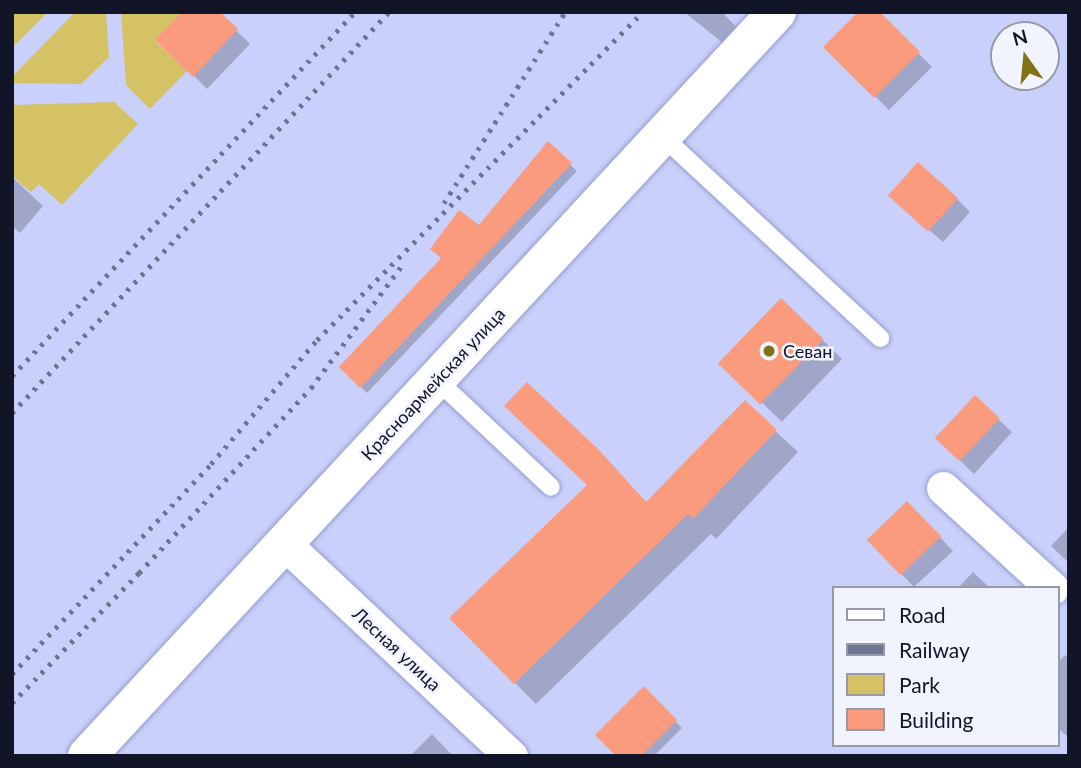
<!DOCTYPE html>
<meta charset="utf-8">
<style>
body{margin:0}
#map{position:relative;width:1081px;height:768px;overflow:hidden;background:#c9d0fb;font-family:Lato,sans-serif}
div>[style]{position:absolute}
.green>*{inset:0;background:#d5c264}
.shadow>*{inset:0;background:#0003;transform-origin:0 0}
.building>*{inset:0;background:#fa9b7e;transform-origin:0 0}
.roads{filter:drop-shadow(0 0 2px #959ccf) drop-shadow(0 0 2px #959ccf)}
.lane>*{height:18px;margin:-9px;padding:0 9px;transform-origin:9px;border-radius:9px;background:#fff}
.street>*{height:33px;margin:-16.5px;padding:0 16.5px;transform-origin:16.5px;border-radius:16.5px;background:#fff}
.secondary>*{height:38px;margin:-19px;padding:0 19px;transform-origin:19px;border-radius:19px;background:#fff}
.rail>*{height:5px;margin-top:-2.5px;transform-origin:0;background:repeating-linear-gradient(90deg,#6f7493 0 3.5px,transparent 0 10.5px)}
.dots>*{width:19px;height:19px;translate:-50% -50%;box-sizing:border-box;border:4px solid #f1f3fe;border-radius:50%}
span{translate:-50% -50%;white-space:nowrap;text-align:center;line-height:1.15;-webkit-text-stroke:5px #f1f3fe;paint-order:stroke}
.poi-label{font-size:18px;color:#121427}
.left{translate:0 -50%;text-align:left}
.street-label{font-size:18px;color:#121427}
.frame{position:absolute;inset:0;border:14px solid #121427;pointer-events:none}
.legend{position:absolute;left:832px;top:586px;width:228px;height:161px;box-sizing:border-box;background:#f1f3fe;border:2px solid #989aa8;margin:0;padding:9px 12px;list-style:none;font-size:21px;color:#121427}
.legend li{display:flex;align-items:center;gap:14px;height:35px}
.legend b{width:35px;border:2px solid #989aa8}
.north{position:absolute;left:990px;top:21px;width:70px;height:70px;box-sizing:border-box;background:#f1f3fe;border:2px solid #989aa8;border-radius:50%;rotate:345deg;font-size:19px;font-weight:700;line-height:28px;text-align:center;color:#121427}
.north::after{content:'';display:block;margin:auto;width:24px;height:32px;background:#837213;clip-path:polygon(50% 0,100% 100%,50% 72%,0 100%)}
</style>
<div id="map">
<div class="green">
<div style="clip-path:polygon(12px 12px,48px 12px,12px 48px)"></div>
<div style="clip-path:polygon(75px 12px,106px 12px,109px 57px,81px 84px,12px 83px,12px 77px)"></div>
<div style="clip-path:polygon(121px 12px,182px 12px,155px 41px,187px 71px,150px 109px,126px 85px)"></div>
<div style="clip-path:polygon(114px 102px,138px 124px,62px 205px,39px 184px,31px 192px,12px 176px,12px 105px)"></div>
</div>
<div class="shadow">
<div style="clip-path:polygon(217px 12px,250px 44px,207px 89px,158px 40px)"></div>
<div style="clip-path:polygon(684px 12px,722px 12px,741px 32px,728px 47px)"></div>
<div style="clip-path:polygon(877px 12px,932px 67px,889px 110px,825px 47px)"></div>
<div style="clip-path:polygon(548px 144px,577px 171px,367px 393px,341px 367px,443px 258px,479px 227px)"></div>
<div style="clip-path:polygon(13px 178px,43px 206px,20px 233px,12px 226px)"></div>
<div style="clip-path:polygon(957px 199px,970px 212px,943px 242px,904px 208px)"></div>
<div style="left:781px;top:300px;width:85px;height:87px;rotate:44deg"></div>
<div style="clip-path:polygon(745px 403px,798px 452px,716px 539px,711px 534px,536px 704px,451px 618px,620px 474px,647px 503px)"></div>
<div style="clip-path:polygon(998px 419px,1012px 432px,974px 474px,951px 452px)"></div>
<div style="clip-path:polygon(920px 516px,953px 551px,914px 587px,868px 539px)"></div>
<div style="clip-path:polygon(1069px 527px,1069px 563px,1051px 546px)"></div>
<div style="clip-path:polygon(973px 572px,990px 588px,958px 588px)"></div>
<div style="clip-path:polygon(1065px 655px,1069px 658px,1069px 738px,1058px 728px,1058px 662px)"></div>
<div style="clip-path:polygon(644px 689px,682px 728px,654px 756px,618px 756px)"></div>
<div style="clip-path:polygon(432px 734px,453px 756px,410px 756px)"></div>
</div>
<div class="building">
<div style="clip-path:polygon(182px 12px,220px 12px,238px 29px,193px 77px,155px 40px)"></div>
<div style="clip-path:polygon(858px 12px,880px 12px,920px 52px,874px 98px,823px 47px)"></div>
<div style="clip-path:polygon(548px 141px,572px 163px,360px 388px,339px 367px,441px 258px,430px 249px,459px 210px,479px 225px)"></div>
<div style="left:918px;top:162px;width:54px;height:45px;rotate:42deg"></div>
<div style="left:781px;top:298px;width:59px;height:91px;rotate:44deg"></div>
<div style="clip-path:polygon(527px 382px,599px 450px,646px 502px,745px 400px,777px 430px,693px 519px,688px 514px,514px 684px,449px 618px,587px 485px,504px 406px)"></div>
<div style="left:975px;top:395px;width:34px;height:59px;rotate:43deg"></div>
<div style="left:907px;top:501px;width:49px;height:56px;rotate:46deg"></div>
<div style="clip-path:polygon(644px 686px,677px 720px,641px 756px,616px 756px,595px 735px)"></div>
</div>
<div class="roads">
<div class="lane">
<div style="left:661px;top:135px;width:299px;rotate:42.8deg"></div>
<div style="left:437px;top:380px;width:156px;rotate:43.2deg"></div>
</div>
<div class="street">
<div style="left:943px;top:488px;width:148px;rotate:42.5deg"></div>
<div style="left:283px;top:542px;width:313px;rotate:43.2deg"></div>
</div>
<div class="secondary">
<div style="left:87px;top:756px;width:1015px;rotate:-47.16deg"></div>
</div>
</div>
<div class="rail">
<div style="left:444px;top:203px;width:226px;rotate:-57.6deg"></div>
<div style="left:12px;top:376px;width:500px;rotate:-46.7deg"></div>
<div style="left:12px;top:413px;width:550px;rotate:-46.77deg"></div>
<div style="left:12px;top:674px;width:289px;rotate:-46.5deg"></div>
<div style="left:211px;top:464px;width:163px;rotate:-49.5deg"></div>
<div style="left:317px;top:340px;width:462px;rotate:-45.2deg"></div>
<div style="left:12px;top:703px;width:182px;rotate:-45.7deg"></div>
<div style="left:139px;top:573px;width:253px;rotate:-47.1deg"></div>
<div style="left:311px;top:388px;width:154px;rotate:-53.4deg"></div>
</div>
<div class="dots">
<div style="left:769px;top:351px;background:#837213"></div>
</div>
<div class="poi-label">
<span class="left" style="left:783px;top:351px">Севан</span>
</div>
<div class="street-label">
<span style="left:433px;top:384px;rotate:-47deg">Красноармейская улица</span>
<span style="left:397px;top:649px;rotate:43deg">Лесная улица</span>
</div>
<div class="frame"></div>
<ul class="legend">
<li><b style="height:9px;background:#fff"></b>Road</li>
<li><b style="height:9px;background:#6f7493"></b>Railway</li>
<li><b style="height:19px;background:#d5c264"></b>Park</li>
<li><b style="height:19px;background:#fa9b7e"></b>Building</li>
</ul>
<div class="north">N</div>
</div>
